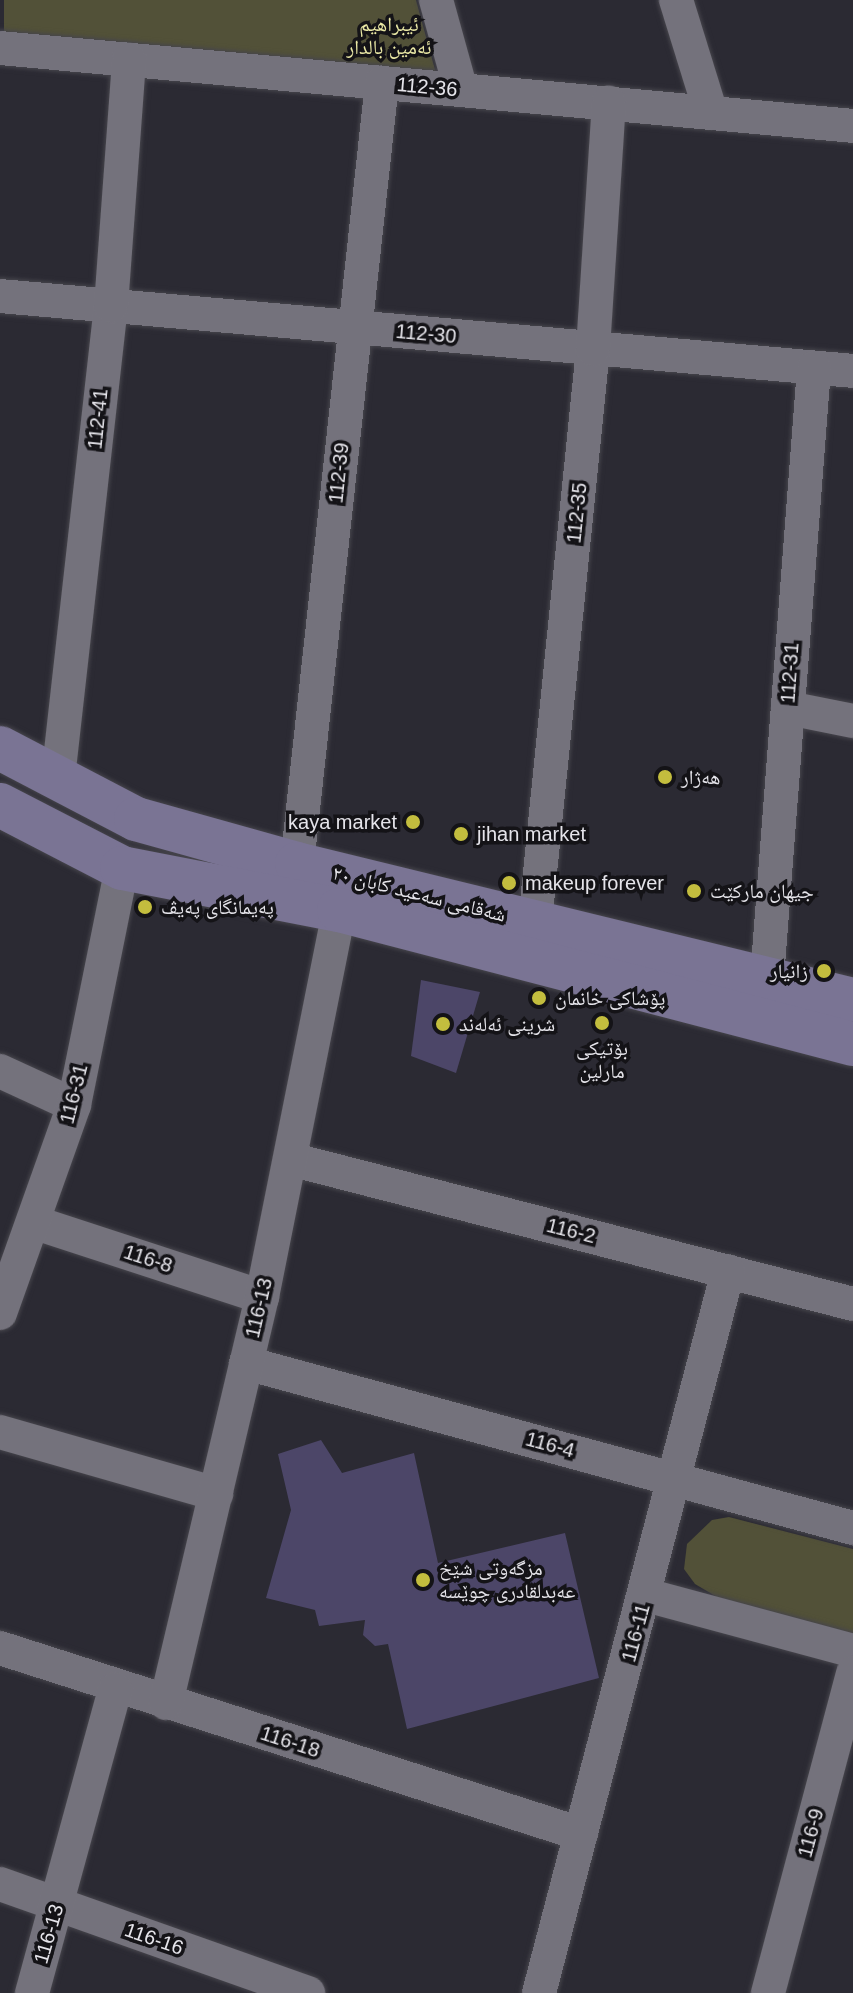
<!DOCTYPE html>
<meta charset="utf-8">
<style>
body{margin:0}
#map{position:relative;width:853px;height:1993px;overflow:hidden;background:#2b2a33;font-family:Helvetica,"Noto Naskh Arabic",sans-serif}
div>[style]{position:absolute}
.green>*{inset:0;background:#525138}
.building>*{inset:0;background:#4c4668}
.roads{filter:drop-shadow(0 0 2px #46454c) drop-shadow(0 0 2px #46454c)}
.street>*{height:34px;margin:-17px;padding:0 17px;transform-origin:17px;border-radius:17px;background:#74727c}
.secondary>*{height:44px;margin:-22px;padding:0 22px;transform-origin:22px;border-radius:22px;background:#7a7494}
.dots>*{width:22px;height:22px;translate:-50% -50%;box-sizing:border-box;border:4px solid #141317;border-radius:50%}
span{translate:-50% -50%;white-space:nowrap;text-align:center;line-height:1.15;-webkit-text-stroke:7px #141317;paint-order:stroke}
.park-label{font-size:20px;color:#eae8a5}
.street-label{font-size:20px;color:#e5e4ea}
.poi-label{font-size:20px;color:#e5e4ea}
.left{translate:0 -50%;text-align:left}
.right{translate:-100% -50%;text-align:right}
</style>
<div id="map">
<div class="green">
<div style="clip-path:polygon(4px 0,416px 0,437px 77px,4px 33px)"></div>
<div style="clip-path:polygon(729px 1517px,853px 1549px,853px 1635px,717px 1597px,695px 1584px,684px 1569px,687px 1544px,712px 1520px)"></div>
</div>
<div class="building">
<div style="clip-path:polygon(421px 980px,480px 992px,456px 1073px,411px 1056px)"></div>
<div style="clip-path:polygon(321px 1440px,342px 1473px,414px 1453px,438px 1563px,565px 1533px,599px 1678px,407px 1729px,388px 1644px,375px 1646px,363px 1635px,365px 1620px,319px 1626px,315px 1610px,266px 1598px,291px 1510px,278px 1454px)"></div>
</div>
<div class="roads">
<div class="street">
<div style="left:436px;top:0;width:93px;rotate:74.5deg"></div>
<div style="left:676px;top:0;width:118px;rotate:72.8deg"></div>
<div style="left:0;top:48px;width:857px;rotate:5.22deg"></div>
<div style="left:0;top:296px;width:856px;rotate:5.02deg"></div>
<div style="left:788px;top:708px;width:66px;rotate:11.3deg"></div>
<div style="left:58px;top:778px;width:475px;rotate:-83.6deg"></div>
<div style="left:111px;top:306px;width:247px;rotate:-85.8deg"></div>
<div style="left:297px;top:864px;width:786px;rotate:-83.79deg"></div>
<div style="left:535px;top:922px;width:576px;rotate:-84.22deg"></div>
<div style="left:593px;top:349px;width:247px;rotate:-86.3deg"></div>
<div style="left:767px;top:978px;width:612px;rotate:-85.59deg"></div>
<div style="left:0;top:1071px;width:81px;rotate:24.7deg"></div>
<div style="left:290px;top:1159px;width:581px;rotate:14.44deg"></div>
<div style="left:33px;top:1222px;width:241px;rotate:18.1deg"></div>
<div style="left:0;top:1313px;width:221px;rotate:-70.4deg"></div>
<div style="left:74px;top:1105px;width:242px;rotate:-78.6deg"></div>
<div style="left:246px;top:1363px;width:629px;rotate:15.21deg"></div>
<div style="left:0;top:1432px;width:225px;rotate:16deg"></div>
<div style="left:646px;top:1595px;width:214px;rotate:15.1deg"></div>
<div style="left:0;top:1648px;width:610px;rotate:17.75deg"></div>
<div style="left:166px;top:1703px;width:417px;rotate:-76.7deg"></div>
<div style="left:262px;top:1297px;width:395px;rotate:-78.7deg"></div>
<div style="left:0;top:1884px;width:327px;rotate:19.5deg"></div>
<div style="left:32px;top:1993px;width:315px;rotate:-74.7deg"></div>
<div style="left:539px;top:1993px;width:746px;rotate:-75.33deg"></div>
<div style="left:768px;top:1993px;width:331px;rotate:-75.1deg"></div>
</div>
<div class="secondary">
<div style="left:0;top:748px;width:153px;rotate:27.6deg"></div>
<div style="left:136px;top:819px;width:167px;rotate:15.6deg"></div>
<div style="left:297px;top:864px;width:572px;rotate:13.74deg"></div>
<div style="left:0;top:805px;width:137px;rotate:27.3deg"></div>
<div style="left:122px;top:868px;width:221px;rotate:11deg"></div>
<div style="left:339px;top:910px;width:531px;rotate:14.61deg"></div>
</div>
</div>
<div class="dots">
<div style="left:665px;top:777px;background:#c3bd3e"></div>
<div style="left:413px;top:822px;background:#c3bd3e"></div>
<div style="left:461px;top:834px;background:#c3bd3e"></div>
<div style="left:509px;top:883px;background:#c3bd3e"></div>
<div style="left:694px;top:891px;background:#c3bd3e"></div>
<div style="left:145px;top:907px;background:#c3bd3e"></div>
<div style="left:824px;top:971px;background:#c3bd3e"></div>
<div style="left:539px;top:998px;background:#c3bd3e"></div>
<div style="left:602px;top:1023px;background:#c3bd3e"></div>
<div style="left:443px;top:1024px;background:#c3bd3e"></div>
<div style="left:423px;top:1580px;background:#c3bd3e"></div>
</div>
<div class="park-label">
<span style="left:389px;top:36px">ئیبراهیم<br>ئەمین بالدار</span>
</div>
<div class="street-label">
<span style="left:427px;top:87px;rotate:5deg">112-36</span>
<span style="left:426px;top:334px;rotate:5deg">112-30</span>
<span style="left:98px;top:419px;rotate:-84deg">112-41</span>
<span style="left:339px;top:473px;rotate:-84deg">112-39</span>
<span style="left:577px;top:513px;rotate:-84deg">112-35</span>
<span style="left:790px;top:673px;rotate:-86deg">112-31</span>
<span style="left:419px;top:894px;rotate:14deg">شەقامی سەعید کابان ٢٠</span>
<span style="left:74px;top:1094px;rotate:-76deg">116-31</span>
<span style="left:571px;top:1231px;rotate:14deg">116-2</span>
<span style="left:148px;top:1259px;rotate:18deg">116-8</span>
<span style="left:259px;top:1308px;rotate:-77deg">116-13</span>
<span style="left:550px;top:1445px;rotate:15deg">116-4</span>
<span style="left:636px;top:1633px;rotate:-75deg">116-11</span>
<span style="left:290px;top:1742px;rotate:18deg">116-18</span>
<span style="left:811px;top:1833px;rotate:-75deg">116-9</span>
<span style="left:49px;top:1934px;rotate:-74deg">116-13</span>
<span style="left:154px;top:1939px;rotate:19deg">116-16</span>
</div>
<div class="poi-label">
<span class="left" style="left:681px;top:777px">هەژار</span>
<span class="right" style="left:397px;top:822px">kaya market</span>
<span class="left" style="left:477px;top:834px">jihan market</span>
<span class="left" style="left:525px;top:883px">makeup forever</span>
<span class="left" style="left:710px;top:891px">جیهان مارکێت</span>
<span class="left" style="left:161px;top:907px">پەیمانگای پەیڤ</span>
<span class="right" style="left:808px;top:971px">زانيار</span>
<span class="left" style="left:555px;top:998px">پۆشاکی خانمان</span>
<span class="left" style="left:459px;top:1024px">شرینی ئەلەند</span>
<span style="left:602px;top:1060px">بۆتیکی<br>مارلین</span>
<span class="left" style="left:439px;top:1580px">مزگەوتی شێخ<br>عەبدلقادری چوێسە</span>
</div>
</div>
